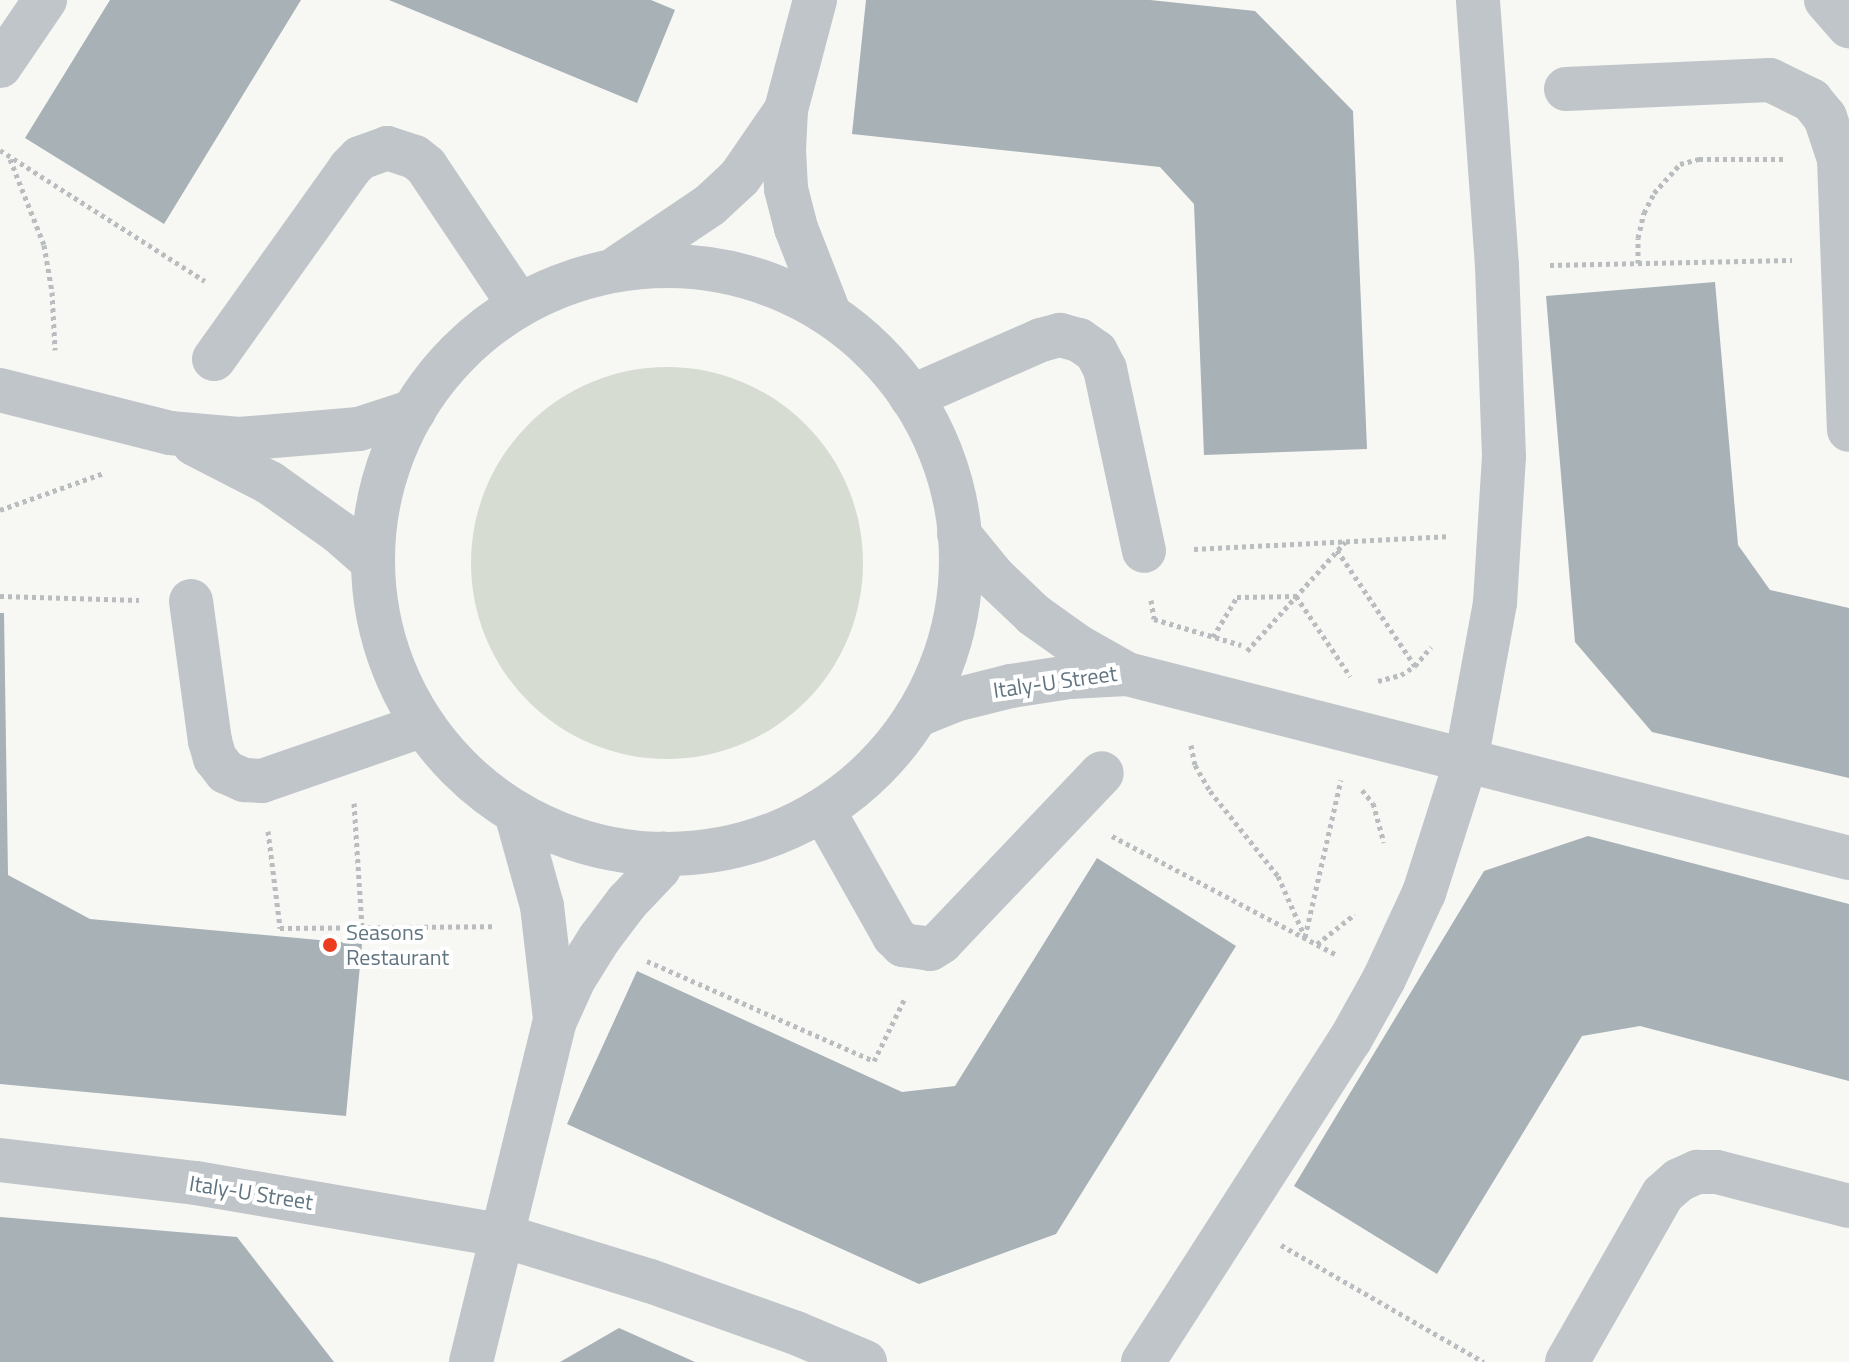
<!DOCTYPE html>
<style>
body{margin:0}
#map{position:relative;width:1849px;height:1362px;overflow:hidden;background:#f7f7f4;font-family:"Titillium Web",sans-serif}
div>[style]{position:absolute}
.green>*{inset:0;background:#d7dcd3}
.round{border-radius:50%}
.building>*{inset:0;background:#a7b1b6}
.path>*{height:5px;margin-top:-2.5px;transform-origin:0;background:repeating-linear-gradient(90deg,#b9bdbf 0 4px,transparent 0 8px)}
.minor>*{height:44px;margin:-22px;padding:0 22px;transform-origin:22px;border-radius:22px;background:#bfc5c8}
.minor>.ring{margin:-22px;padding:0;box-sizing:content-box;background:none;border:44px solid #bfc5c8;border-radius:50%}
.dots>*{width:22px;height:22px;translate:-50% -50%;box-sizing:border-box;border:4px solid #fff;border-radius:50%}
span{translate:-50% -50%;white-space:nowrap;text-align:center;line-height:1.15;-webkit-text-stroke:8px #fff;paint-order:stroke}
.street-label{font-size:22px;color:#617580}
.poi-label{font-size:22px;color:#617580}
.left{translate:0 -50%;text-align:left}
</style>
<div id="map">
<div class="green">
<div class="round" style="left:471px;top:367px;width:392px;height:392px"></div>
</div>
<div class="building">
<div style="clip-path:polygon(110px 0,301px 0,164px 224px,25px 138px)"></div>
<div style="clip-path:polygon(389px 0,651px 0,675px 10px,637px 103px)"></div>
<div style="clip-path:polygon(866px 0,1150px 0,1255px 11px,1353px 111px,1367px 449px,1204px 455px,1194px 204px,1160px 167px,852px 134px)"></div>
<div style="clip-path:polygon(1715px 282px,1738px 545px,1770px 590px,1849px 608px,1849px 778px,1652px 732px,1575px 642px,1546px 296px)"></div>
<div style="clip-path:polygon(0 613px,4px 613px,8px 875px,90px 919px,362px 944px,346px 1116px,0 1084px)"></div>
<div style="clip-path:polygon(1588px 836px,1849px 904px,1849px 1081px,1640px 1026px,1582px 1036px,1437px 1274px,1294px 1186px,1484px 871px)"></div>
<div style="clip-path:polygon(1097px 858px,1236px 946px,1056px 1234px,919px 1284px,567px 1124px,637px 971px,902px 1092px,955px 1086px)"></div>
<div style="clip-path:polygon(0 1217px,237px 1237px,334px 1362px,0 1362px)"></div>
<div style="clip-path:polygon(619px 1328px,695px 1362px,560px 1362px)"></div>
</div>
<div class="path">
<div style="left:0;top:150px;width:243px;rotate:32.6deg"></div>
<div style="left:10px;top:159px;width:92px;rotate:68.4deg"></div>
<div style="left:44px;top:245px;width:48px;rotate:80.3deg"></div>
<div style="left:52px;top:292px;width:58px;rotate:87deg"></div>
<div style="left:1638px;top:263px;width:25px;rotate:-90deg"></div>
<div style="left:1638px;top:238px;width:26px;rotate:-77deg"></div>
<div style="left:1644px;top:213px;width:22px;rotate:-63deg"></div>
<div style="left:1654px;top:193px;width:39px;rotate:-48deg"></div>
<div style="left:1680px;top:164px;width:20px;rotate:-15deg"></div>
<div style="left:1699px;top:159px;width:87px"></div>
<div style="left:1550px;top:265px;width:242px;rotate:-1.2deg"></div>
<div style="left:0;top:510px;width:110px;rotate:-19.6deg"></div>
<div style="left:1194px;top:549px;width:253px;rotate:-2.9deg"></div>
<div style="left:1337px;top:550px;width:140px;rotate:56.1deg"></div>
<div style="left:0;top:596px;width:139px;rotate:1.6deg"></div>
<div style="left:1151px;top:600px;width:19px;rotate:81deg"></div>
<div style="left:1154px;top:619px;width:91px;rotate:16.6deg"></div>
<div style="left:1213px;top:637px;width:47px;rotate:-59deg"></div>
<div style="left:1237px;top:597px;width:59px;rotate:-1deg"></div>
<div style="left:1296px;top:596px;width:97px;rotate:56deg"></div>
<div style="left:1247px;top:651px;width:147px;rotate:-48deg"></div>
<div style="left:1378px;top:681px;width:24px;rotate:-15deg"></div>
<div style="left:1401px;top:675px;width:17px;rotate:-33deg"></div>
<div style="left:1415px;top:666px;width:25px;rotate:-50deg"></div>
<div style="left:1191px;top:745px;width:20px;rotate:79deg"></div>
<div style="left:1195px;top:765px;width:30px;rotate:60deg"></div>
<div style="left:1210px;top:791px;width:109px;rotate:51.3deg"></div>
<div style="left:1278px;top:876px;width:67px;rotate:66.1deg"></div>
<div style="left:1362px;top:790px;width:17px;rotate:50deg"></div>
<div style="left:1373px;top:803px;width:41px;rotate:74.6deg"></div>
<div style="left:354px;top:803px;width:124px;rotate:86.3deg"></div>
<div style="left:268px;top:831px;width:98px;rotate:82.9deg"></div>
<div style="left:280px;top:928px;width:212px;rotate:-0.5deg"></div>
<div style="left:1112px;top:836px;width:255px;rotate:27.9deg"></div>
<div style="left:1305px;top:937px;width:161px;rotate:-77.1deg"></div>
<div style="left:1317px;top:944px;width:48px;rotate:-38.3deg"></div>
<div style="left:647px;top:961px;width:248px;rotate:23.8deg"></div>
<div style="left:874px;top:1061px;width:70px;rotate:-63.8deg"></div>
<div style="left:1281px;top:1245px;width:234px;rotate:30deg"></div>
</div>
<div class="minor">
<div style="left:815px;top:0;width:114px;rotate:104.8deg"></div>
<div style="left:786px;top:110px;width:40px;rotate:92.9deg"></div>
<div style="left:784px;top:150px;width:39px;rotate:87deg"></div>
<div style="left:786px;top:189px;width:40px;rotate:75.6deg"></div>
<div style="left:796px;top:228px;width:93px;rotate:68.7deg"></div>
<div style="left:1826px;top:0;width:35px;rotate:49deg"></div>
<div style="left:0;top:66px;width:80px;rotate:-55.7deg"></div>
<div style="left:1566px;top:89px;width:204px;rotate:-2.5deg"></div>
<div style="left:1770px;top:80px;width:46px;rotate:26deg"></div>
<div style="left:1811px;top:100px;width:22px;rotate:51deg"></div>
<div style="left:1825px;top:117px;width:44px;rotate:71.6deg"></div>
<div style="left:1839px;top:159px;width:271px;rotate:87.9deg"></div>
<div class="ring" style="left:373px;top:266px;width:544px;height:544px"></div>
<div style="left:618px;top:267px;width:111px;rotate:-34deg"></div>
<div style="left:710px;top:205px;width:41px;rotate:-43deg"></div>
<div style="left:740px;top:177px;width:81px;rotate:-55.5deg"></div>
<div style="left:214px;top:359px;width:234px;rotate:-54.5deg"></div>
<div style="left:350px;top:168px;width:14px;rotate:-45deg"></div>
<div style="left:360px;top:158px;width:29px;rotate:-20deg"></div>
<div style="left:387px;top:148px;width:29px;rotate:18deg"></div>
<div style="left:415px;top:157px;width:14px;rotate:39deg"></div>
<div style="left:426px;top:166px;width:167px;rotate:56.2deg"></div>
<div style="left:0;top:390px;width:175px;rotate:14.2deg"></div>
<div style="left:170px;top:433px;width:69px;rotate:5deg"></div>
<div style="left:239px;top:439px;width:120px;rotate:-4.8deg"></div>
<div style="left:359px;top:429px;width:58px;rotate:-18.1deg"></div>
<div style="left:911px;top:397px;width:142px;rotate:-23.7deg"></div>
<div style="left:1041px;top:340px;width:20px;rotate:-15deg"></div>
<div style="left:1060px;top:335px;width:20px;rotate:15deg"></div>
<div style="left:1079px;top:340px;width:21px;rotate:35deg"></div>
<div style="left:1096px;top:352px;width:19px;rotate:62deg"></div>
<div style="left:1105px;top:369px;width:186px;rotate:77.9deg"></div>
<div style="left:194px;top:444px;width:85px;rotate:27.2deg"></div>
<div style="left:270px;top:483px;width:86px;rotate:35.5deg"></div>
<div style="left:340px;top:533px;width:44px;rotate:41.3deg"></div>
<div style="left:959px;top:534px;width:55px;rotate:50.9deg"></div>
<div style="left:994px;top:577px;width:55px;rotate:43.5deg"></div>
<div style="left:1034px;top:615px;width:55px;rotate:35.4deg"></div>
<div style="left:1079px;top:647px;width:55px;rotate:29.4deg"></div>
<div style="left:1127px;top:674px;width:745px;rotate:14.3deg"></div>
<div style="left:191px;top:601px;width:141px;rotate:82.3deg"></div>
<div style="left:210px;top:741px;width:18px;rotate:74deg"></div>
<div style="left:215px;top:758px;width:18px;rotate:52deg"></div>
<div style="left:226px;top:772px;width:20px;rotate:24deg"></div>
<div style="left:244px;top:780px;width:18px;rotate:3deg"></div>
<div style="left:262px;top:781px;width:171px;rotate:-19.1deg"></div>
<div style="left:916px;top:716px;width:42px;rotate:-22.3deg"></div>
<div style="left:955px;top:700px;width:58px;rotate:-14deg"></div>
<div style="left:1011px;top:686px;width:59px;rotate:-8.8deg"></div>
<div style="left:1069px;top:677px;width:58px;rotate:-3deg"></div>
<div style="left:823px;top:810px;width:145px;rotate:60.6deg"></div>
<div style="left:894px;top:936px;width:13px;rotate:45deg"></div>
<div style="left:903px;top:945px;width:27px;rotate:8deg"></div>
<div style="left:930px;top:949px;width:13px;rotate:-32deg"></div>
<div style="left:941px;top:942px;width:233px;rotate:-46.4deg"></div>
<div style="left:516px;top:813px;width:97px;rotate:74.4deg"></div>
<div style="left:542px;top:906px;width:114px;rotate:83.4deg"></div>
<div style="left:0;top:1160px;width:197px;rotate:6.7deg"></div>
<div style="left:196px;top:1183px;width:309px;rotate:9.7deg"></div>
<div style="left:501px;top:1235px;width:156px;rotate:17.2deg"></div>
<div style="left:650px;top:1281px;width:155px;rotate:19.6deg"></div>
<div style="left:796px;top:1333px;width:75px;rotate:22.8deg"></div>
<div style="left:471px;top:1362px;width:351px;rotate:-76.2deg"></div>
<div style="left:555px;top:1021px;width:46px;rotate:-65.7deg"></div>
<div style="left:574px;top:979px;width:47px;rotate:-58deg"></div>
<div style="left:599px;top:939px;width:46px;rotate:-52.9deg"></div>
<div style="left:627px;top:902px;width:47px;rotate:-46.7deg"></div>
<div style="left:659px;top:868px;width:15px;rotate:-74deg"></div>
<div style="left:1143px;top:1362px;width:383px;rotate:-57.3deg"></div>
<div style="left:1350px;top:1040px;width:70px;rotate:-60.9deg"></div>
<div style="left:1384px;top:979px;width:95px;rotate:-65.1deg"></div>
<div style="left:1424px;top:893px;width:139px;rotate:-72.3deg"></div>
<div style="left:1466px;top:761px;width:161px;rotate:-79.6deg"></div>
<div style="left:1495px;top:603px;width:146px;rotate:-86.5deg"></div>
<div style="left:1504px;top:457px;width:191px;rotate:-92.1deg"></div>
<div style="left:1497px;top:266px;width:267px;rotate:-94.1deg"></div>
<div style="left:1567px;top:1362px;width:193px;rotate:-60.3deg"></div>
<div style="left:1663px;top:1194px;width:21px;rotate:-41deg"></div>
<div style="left:1679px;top:1180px;width:20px;rotate:-24deg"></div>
<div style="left:1697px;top:1172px;width:20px"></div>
<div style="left:1717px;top:1172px;width:136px;rotate:14.4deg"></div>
</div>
<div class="dots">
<div style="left:330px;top:945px;background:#ec3e1f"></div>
</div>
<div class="street-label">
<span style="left:1055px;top:682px;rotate:-8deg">Italy-U Street</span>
<span style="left:251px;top:1193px;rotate:9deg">Italy-U Street</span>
</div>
<div class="poi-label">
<span class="left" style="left:346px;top:945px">Seasons<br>Restaurant</span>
</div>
</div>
